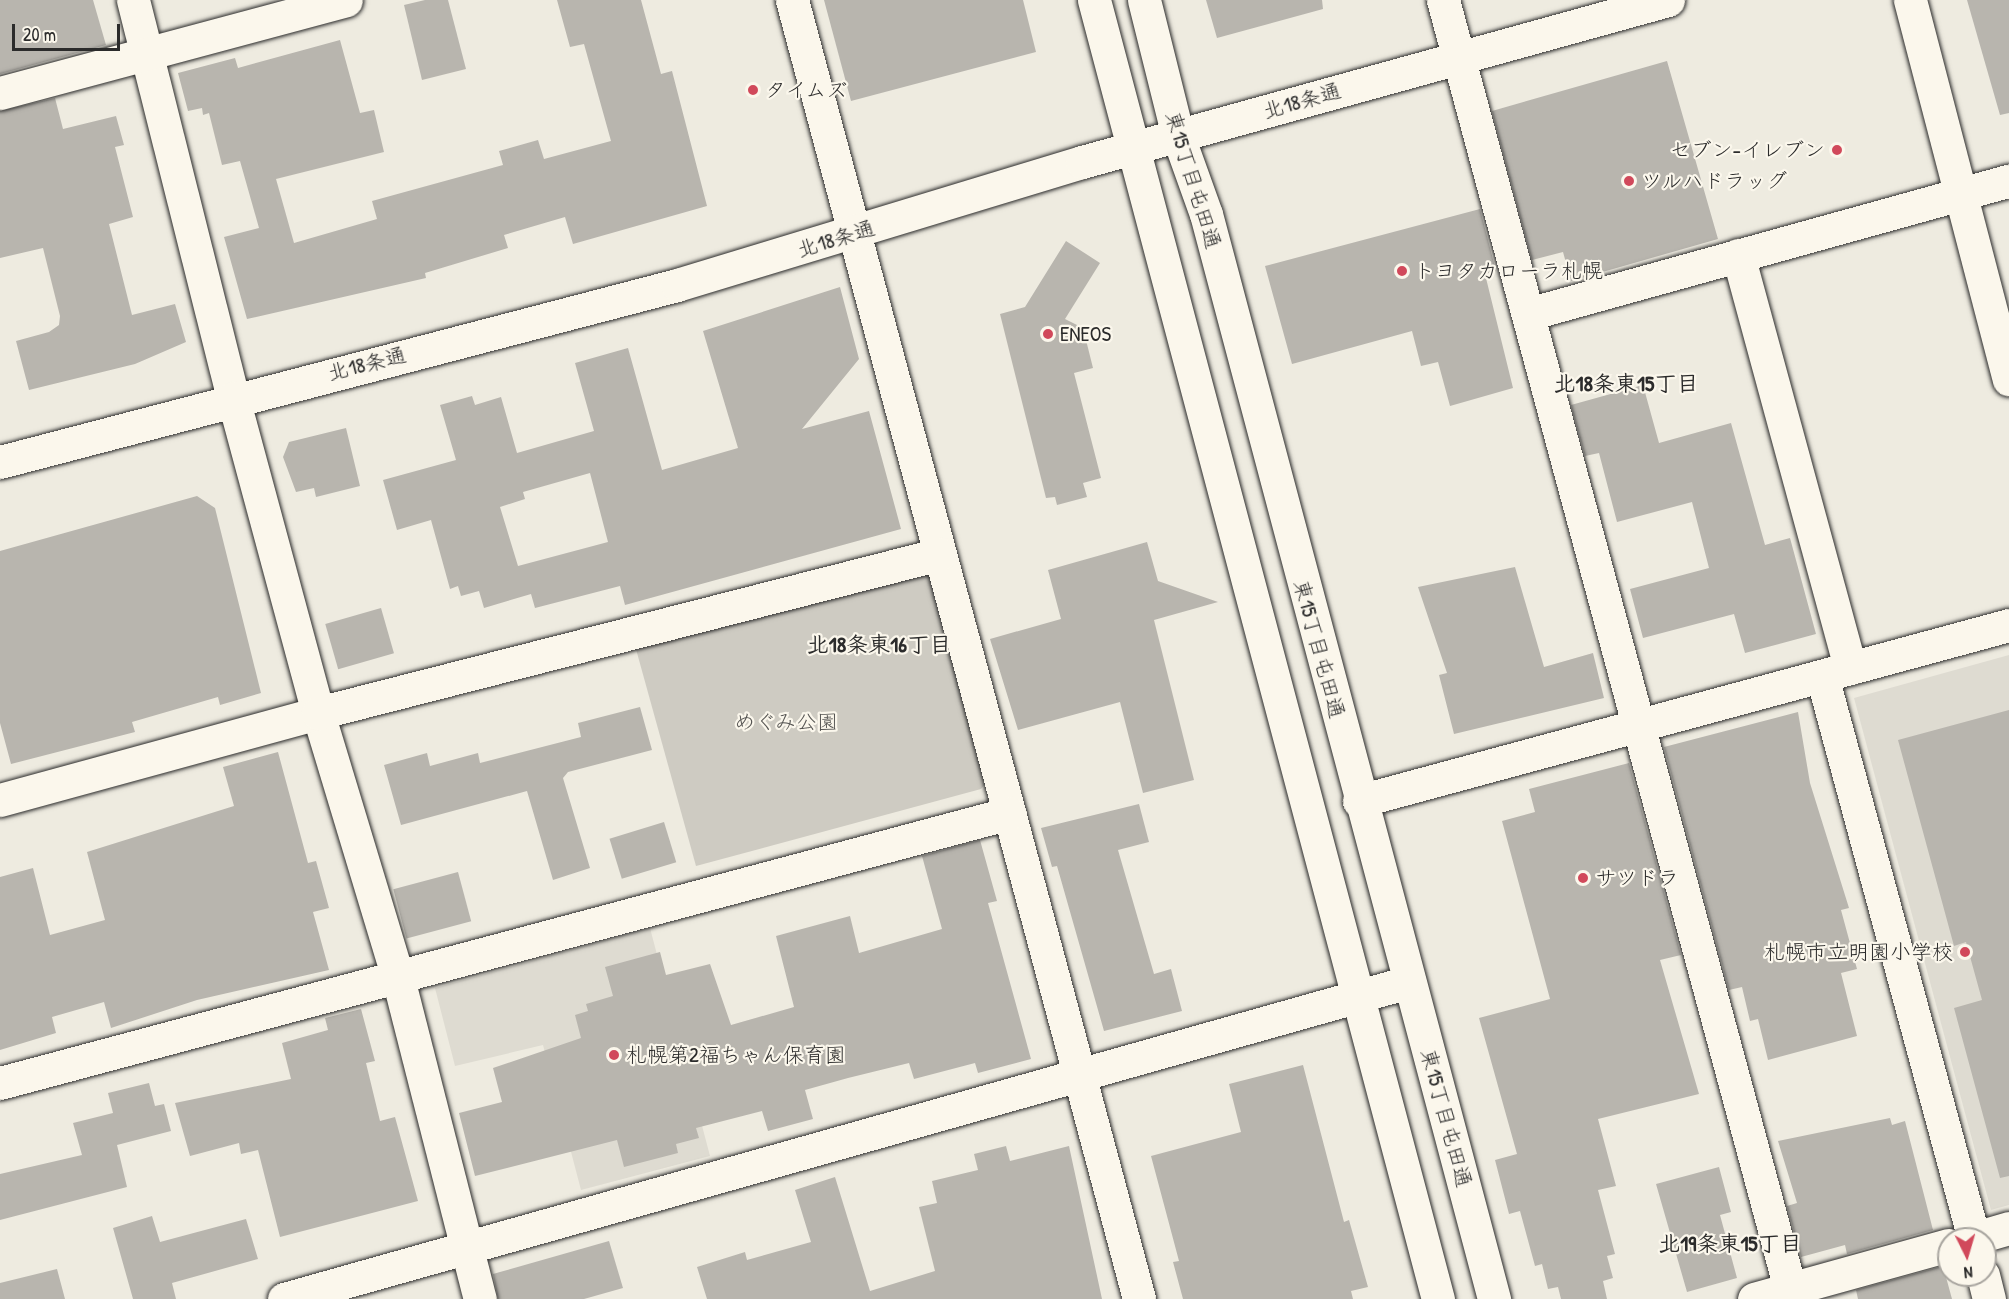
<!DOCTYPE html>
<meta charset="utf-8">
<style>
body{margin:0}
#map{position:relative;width:2009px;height:1299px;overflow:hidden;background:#eeebe0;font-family:"Patrick Hand","Klee One",sans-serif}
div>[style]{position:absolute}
.built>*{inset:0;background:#dedbd1}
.green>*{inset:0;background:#cecbc2}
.building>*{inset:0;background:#b8b5ae;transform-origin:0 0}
.roads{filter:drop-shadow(0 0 2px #2b2b2b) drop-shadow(0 0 2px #2b2b2b)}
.minor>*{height:33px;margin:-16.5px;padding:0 16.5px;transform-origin:16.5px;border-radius:16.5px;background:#fbf7ec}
.tertiary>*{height:33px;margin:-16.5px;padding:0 16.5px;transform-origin:16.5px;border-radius:16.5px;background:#fbf7ec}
.dots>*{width:16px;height:16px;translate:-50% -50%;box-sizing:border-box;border:3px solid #fbf7ec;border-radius:50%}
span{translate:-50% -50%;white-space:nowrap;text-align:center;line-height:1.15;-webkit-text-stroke:4.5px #fbf7ec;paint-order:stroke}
.poi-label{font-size:21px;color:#2b2b2b}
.left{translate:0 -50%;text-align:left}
.right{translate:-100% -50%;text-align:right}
.street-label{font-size:21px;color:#2b2b2b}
.park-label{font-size:21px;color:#545351}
.neighbourhood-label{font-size:22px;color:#2b2b2b;font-weight:700}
.north{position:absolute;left:1937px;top:1227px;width:60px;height:60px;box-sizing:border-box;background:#fbf7ec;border:2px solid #a8a59f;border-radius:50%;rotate:175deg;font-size:16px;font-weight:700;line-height:24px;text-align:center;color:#2b2b2b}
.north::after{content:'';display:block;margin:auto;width:21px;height:27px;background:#d1495b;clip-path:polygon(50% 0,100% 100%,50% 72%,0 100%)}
.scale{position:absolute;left:12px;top:24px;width:108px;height:27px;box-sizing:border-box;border:3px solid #2b2b2b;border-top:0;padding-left:8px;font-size:18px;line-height:21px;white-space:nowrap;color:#2b2b2b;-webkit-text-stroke:4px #fbf7ec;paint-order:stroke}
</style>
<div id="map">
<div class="built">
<div style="clip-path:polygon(2009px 655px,2009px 1205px,1991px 1210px,1854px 698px)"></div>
<div style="clip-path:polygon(650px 928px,710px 1156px,581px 1190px,543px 1045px,455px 1066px,435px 988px)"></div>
</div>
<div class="green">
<div style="clip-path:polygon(931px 571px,987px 782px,981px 789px,696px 866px,634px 642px)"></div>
</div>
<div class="building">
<div style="clip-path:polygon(0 0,93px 0,106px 45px,0 74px)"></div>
<div style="clip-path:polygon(425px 0,448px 0,466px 69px,422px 80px,404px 5px)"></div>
<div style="clip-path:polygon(557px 0,641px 0,661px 74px,672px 71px,707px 206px,573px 244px,565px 217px,504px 235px,508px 248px,425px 273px,426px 278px,247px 319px,224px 237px,259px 228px,240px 161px,222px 165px,209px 113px,203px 115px,202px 108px,188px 111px,178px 73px,235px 58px,238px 68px,340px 40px,360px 113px,374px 110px,384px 152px,276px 179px,294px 243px,377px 219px,372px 201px,503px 165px,499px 151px,538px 140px,544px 159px,611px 141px,584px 44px,570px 47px)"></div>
<div style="clip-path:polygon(824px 0,1023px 0,1036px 52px,851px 101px)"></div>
<div style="clip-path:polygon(1206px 0,1322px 0,1323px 9px,1217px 38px)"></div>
<div style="clip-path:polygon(1967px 0,2009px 0,2009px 113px,2000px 115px)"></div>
<div style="clip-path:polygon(1667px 61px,1718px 239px,1571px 281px,1563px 252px,1532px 260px,1492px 111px)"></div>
<div style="clip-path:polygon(55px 98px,63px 129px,116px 116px,124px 145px,115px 147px,133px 217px,109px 224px,132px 315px,175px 304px,186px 342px,135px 364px,29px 390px,16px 341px,49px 332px,59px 325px,60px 316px,43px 248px,0 258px,0 111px)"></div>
<div style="clip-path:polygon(1480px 209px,1496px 271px,1485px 274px,1513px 388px,1450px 406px,1438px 362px,1421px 366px,1412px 331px,1292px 364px,1265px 266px)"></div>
<div style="clip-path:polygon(1066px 241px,1100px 263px,1065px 319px,1083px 328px,1093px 368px,1074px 373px,1101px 478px,1083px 483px,1087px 497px,1057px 505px,1055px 497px,1046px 498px,1000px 314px,1025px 307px)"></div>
<div style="clip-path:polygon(evenodd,840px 287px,859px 359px,802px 429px,869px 411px,901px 529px,625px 605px,620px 586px,535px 608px,531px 594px,484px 608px,479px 591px,461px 596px,458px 586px,450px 589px,431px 520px,397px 530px,383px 480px,456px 460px,440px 405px,472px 396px,475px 405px,501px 397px,517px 453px,594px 431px,575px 363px,628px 348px,662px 470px,738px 448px,703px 331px,840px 287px,590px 473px,608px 542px,518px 566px,500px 507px,525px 499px,523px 492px,590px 473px)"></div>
<div style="clip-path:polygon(1643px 385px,1659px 443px,1731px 423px,1765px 545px,1790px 538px,1816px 634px,1745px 653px,1734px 614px,1643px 638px,1630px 589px,1709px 568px,1692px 502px,1617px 522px,1599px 453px,1585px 456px,1571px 405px)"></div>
<div style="clip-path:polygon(346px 428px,360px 486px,316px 497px,314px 488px,296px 492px,283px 457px,289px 442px)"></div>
<div style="clip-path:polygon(197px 496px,215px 508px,261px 693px,220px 705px,218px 697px,132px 722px,135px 732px,11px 764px,0 723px,0 551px)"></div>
<div style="clip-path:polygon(1147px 542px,1158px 581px,1218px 602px,1154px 620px,1194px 780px,1143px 793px,1120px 702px,1018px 730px,990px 639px,1061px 619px,1048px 570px)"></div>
<div style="clip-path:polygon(1515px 567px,1544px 667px,1593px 653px,1604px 698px,1454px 734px,1439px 675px,1447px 673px,1418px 587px)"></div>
<div style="left:381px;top:608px;width:47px;height:58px;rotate:74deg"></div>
<div style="clip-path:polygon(640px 707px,652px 750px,568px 772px,563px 778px,590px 868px,553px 880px,527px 791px,401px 825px,384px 765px,427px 753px,430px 766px,478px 753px,480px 763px,581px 737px,578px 723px)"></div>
<div style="clip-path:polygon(2009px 710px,2009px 1176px,2000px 1178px,1954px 1008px,1982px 1000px,1966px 942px,1954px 946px,1898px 740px)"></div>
<div style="clip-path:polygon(1798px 712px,1810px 783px,1849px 908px,1841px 910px,1857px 969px,1841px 973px,1857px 1036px,1768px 1060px,1758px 1019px,1750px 1021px,1742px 987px,1729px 990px,1664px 747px)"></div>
<div style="clip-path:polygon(278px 752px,308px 863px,316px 861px,329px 908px,313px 912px,329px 970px,197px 1000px,111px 1028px,104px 1002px,52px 1017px,56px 1033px,0 1050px,0 877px,33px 868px,50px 935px,105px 920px,87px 852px,234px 806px,223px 767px)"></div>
<div style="clip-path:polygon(1629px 763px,1681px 955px,1660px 960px,1699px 1094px,1598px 1119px,1616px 1186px,1598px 1190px,1615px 1254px,1607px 1256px,1613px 1278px,1603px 1281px,1607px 1299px,1561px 1299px,1558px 1287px,1548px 1289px,1542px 1264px,1535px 1266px,1520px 1211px,1509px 1214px,1495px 1160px,1517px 1154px,1479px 1018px,1550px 999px,1502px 821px,1535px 812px,1529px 789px)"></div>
<div style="clip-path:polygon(1139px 804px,1149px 842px,1118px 850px,1154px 974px,1171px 969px,1182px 1011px,1104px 1031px,1057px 866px,1052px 867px,1041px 828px)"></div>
<div style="left:664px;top:822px;width:42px;height:57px;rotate:73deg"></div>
<div style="clip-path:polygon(980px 840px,997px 901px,988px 903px,1031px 1059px,978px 1073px,975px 1063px,914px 1079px,909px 1063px,848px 1078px,805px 1090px,813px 1119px,768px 1131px,762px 1111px,696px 1128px,699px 1138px,676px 1144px,678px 1153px,624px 1167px,617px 1140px,475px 1176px,459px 1113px,502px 1102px,493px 1068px,581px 1038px,575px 1015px,588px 1011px,586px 1004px,613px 996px,605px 967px,660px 952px,666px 975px,710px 964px,731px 1025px,794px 1007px,776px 936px,850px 916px,859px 953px,942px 929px,922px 856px)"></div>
<div style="left:458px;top:872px;width:51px;height:67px;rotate:75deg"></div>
<div style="clip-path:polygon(361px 1009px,375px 1061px,366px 1063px,380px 1121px,395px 1117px,418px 1201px,280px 1237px,258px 1150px,241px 1154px,239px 1143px,190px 1156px,175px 1103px,291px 1079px,282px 1043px,328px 1030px,325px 1018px)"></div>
<div style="clip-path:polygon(1303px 1065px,1344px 1222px,1349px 1220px,1368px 1287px,1351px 1291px,1353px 1299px,1183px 1299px,1173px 1262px,1179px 1261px,1151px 1156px,1241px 1132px,1229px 1084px)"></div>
<div style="clip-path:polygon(149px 1083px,155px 1106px,164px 1104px,171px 1131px,117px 1145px,127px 1187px,0 1220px,0 1174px,82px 1155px,73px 1123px,113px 1113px,108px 1093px)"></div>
<div style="clip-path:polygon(1890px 1118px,1892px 1125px,1905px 1121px,1933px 1230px,1847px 1254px,1845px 1245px,1801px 1257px,1787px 1206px,1797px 1203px,1778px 1141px)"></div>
<div style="clip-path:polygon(1006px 1146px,1010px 1161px,1069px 1146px,1102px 1299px,707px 1299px,697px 1267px,745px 1252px,747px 1260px,811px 1242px,795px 1190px,835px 1177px,870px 1291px,935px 1271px,919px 1207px,937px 1203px,932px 1181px,978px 1170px,974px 1154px)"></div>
<div style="clip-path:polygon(1719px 1167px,1731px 1212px,1720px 1215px,1737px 1278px,1687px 1292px,1656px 1184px)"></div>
<div style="clip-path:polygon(152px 1216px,160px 1242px,246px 1219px,258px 1259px,172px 1283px,176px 1299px,133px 1299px,113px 1228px)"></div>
<div style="clip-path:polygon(609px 1241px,623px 1288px,584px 1299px,498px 1299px,493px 1274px)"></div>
<div style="clip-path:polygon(1943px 1266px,1952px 1299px,1858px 1299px,1856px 1290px)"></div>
<div style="clip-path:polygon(57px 1269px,65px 1299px,0 1299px,0 1283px)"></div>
</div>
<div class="roads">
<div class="minor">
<div style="left:133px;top:0;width:410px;rotate:75.9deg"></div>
<div style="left:233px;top:398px;width:326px;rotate:74.9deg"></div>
<div style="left:318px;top:713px;width:277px;rotate:73.2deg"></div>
<div style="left:398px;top:978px;width:331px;rotate:75.7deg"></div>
<div style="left:792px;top:0;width:1345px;rotate:75.04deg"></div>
<div style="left:1443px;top:0;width:1335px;rotate:74.93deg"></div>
<div style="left:1910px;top:0;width:392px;rotate:75.4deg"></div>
<div style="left:0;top:93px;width:358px;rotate:-15deg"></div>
<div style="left:1738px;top:255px;width:428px;rotate:74.8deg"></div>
<div style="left:1528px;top:314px;width:499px;rotate:-15.5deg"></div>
<div style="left:1822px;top:676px;width:583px;rotate:74.89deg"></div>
<div style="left:0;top:800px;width:330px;rotate:-15.3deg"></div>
<div style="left:318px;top:713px;width:642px;rotate:-14.34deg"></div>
<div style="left:1359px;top:801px;width:673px;rotate:-15.15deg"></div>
<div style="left:0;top:1083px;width:1045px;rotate:-14.97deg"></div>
<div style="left:1971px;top:1239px;width:40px;rotate:-16deg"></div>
<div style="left:1983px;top:1275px;width:25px;rotate:76deg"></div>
<div style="left:284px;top:1299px;width:1169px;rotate:-15.74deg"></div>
<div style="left:1754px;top:1299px;width:202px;rotate:-15.5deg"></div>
</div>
<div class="tertiary">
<div style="left:1094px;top:0;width:1344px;rotate:75.17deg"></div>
<div style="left:1144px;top:0;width:140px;rotate:76deg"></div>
<div style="left:1178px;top:136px;width:83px;rotate:70.3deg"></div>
<div style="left:1206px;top:214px;width:1123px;rotate:75.13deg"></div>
<div style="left:0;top:462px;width:700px;rotate:-14.65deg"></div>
<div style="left:677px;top:285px;width:423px;rotate:-16.9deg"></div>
<div style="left:1082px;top:162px;width:608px;rotate:-15.45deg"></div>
</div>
</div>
<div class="dots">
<div style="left:753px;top:90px;background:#d1495b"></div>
<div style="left:1837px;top:150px;background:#d1495b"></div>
<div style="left:1629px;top:181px;background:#d1495b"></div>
<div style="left:1402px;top:271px;background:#d1495b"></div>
<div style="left:1048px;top:334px;background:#d1495b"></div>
<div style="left:1583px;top:878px;background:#d1495b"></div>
<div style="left:1965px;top:952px;background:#d1495b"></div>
<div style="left:614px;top:1055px;background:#d1495b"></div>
</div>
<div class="poi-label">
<span class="left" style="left:765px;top:90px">タイムズ</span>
<span class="right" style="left:1825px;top:150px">セブン-イレブン</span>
<span class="left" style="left:1641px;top:181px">ツルハドラッグ</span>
<span class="left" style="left:1414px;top:271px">トヨタカローラ札幌</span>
<span class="left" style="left:1060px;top:334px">ENEOS</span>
<span class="left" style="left:1595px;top:878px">サツドラ</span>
<span class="right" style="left:1953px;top:952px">札幌市立明園小学校</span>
<span class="left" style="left:626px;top:1055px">札幌第2福ちゃん保育園</span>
</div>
<div class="street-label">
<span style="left:1302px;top:101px;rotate:-16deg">北18条通</span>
<span style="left:1193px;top:180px;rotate:73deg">東15丁目屯田通</span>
<span style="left:836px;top:239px;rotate:-17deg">北18条通</span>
<span style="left:367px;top:364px;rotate:-14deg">北18条通</span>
<span style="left:1319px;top:649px;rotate:75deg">東15丁目屯田通</span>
<span style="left:1446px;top:1118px;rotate:75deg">東15丁目屯田通</span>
</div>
<div class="park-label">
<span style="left:786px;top:722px">めぐみ公園</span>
</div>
<div class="neighbourhood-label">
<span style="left:1626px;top:384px">北18条東15丁目</span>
<span style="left:879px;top:645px">北18条東16丁目</span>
<span style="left:1730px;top:1244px">北19条東15丁目</span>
</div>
<div class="north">N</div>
<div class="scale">20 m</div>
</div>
